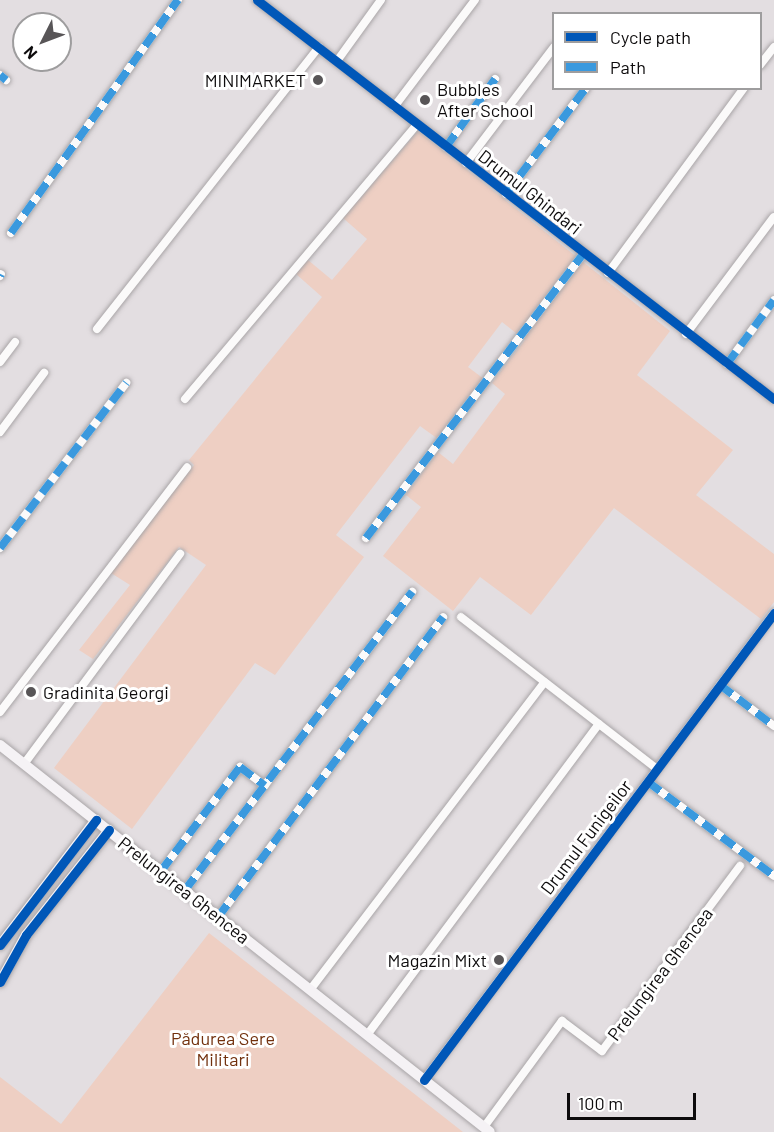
<!DOCTYPE html>
<meta charset="utf-8">
<style>
body{margin:0}
#map{position:relative;width:774px;height:1132px;overflow:hidden;background:#e3dee1;font-family:Barlow,sans-serif}
div>[style]{position:absolute}
.green>*{inset:0;background:#eecfc3}
.roads{filter:drop-shadow(0 0 2px #a9a5a7) drop-shadow(0 0 2px #a9a5a7)}
.minor>*{height:8px;margin:-4px;padding:0 4px;transform-origin:4px;border-radius:4px;background:#fbfafa}
.secondary>*{height:10px;margin:-5px;padding:0 5px;transform-origin:5px;border-radius:5px;background:#f5f2f5}
.quiet>*{height:8px;margin-top:-4px;transform-origin:0;background:repeating-linear-gradient(90deg,#3a99de 0 15px,transparent 0 23px)}
.cycleway>*{height:9px;margin:-4.5px;padding:0 4.5px;transform-origin:4.5px;border-radius:4.5px;background:#0057b8}
.dots>*{width:16px;height:16px;translate:-50% -50%;box-sizing:border-box;border:3px solid #fff;border-radius:50%}
span{translate:-50% -50%;white-space:nowrap;text-align:center;line-height:1.15;-webkit-text-stroke:6px #fff;paint-order:stroke}
.poi-label{font-size:18px;color:#0d0b0c}
.right{translate:-100% -50%;text-align:right}
.left{translate:0 -50%;text-align:left}
.street-label{font-size:18px;color:#0d0b0c}
.park-label{font-size:18px;color:#72310e}
.legend{position:absolute;left:552px;top:12px;width:210px;height:78px;box-sizing:border-box;background:#fff;border:2px solid #9e9d9e;margin:0;padding:8px 10px;list-style:none;font-size:18px;color:#0d0b0c}
.legend li{display:flex;align-items:center;gap:12px;height:30px}
.legend b{width:30px;border:2px solid #9e9d9e}
.north{position:absolute;left:12px;top:12px;width:60px;height:60px;box-sizing:border-box;background:#fff;border:2px solid #9e9d9e;border-radius:50%;rotate:228deg;font-size:16px;font-weight:700;line-height:24px;text-align:center;color:#0d0b0c}
.north::after{content:'';display:block;margin:auto;width:21px;height:27px;background:#585557;clip-path:polygon(50% 0,100% 100%,50% 72%,0 100%)}
.scale{position:absolute;left:567px;top:1093px;width:129px;height:27px;box-sizing:border-box;border:3px solid #0d0b0c;border-top:0;padding-left:8px;font-size:18px;line-height:21px;white-space:nowrap;color:#0d0b0c;-webkit-text-stroke:4px #fff;paint-order:stroke}
</style>
<div id="map">
<div class="green">
<div style="clip-path:polygon(418px 131px,670px 331px,637px 375px,733px 450px,696px 495px,774px 554px,774px 602px,761px 619px,614px 508px,531px 615px,480px 577px,453px 611px,383px 556px,421px 507px,406px 495px,438px 452px,453px 464px,505px 394px,492px 383px,525px 340px,502px 322px,468px 367px,484px 379px,438px 439px,420px 426px,336px 535px,364px 557px,275px 675px,255px 663px,132px 829px,54px 768px,206px 565px,179px 547px,93px 659px,79px 650px,130px 585px,111px 573px,194px 465px,189px 460px,322px 297px,296px 274px,308px 260px,332px 280px,367px 239px,343px 218px)"></div>
<div style="clip-path:polygon(209px 933px,463px 1132px,0 1132px,0 1077px,61px 1124px)"></div>
</div>
<div class="roads">
<div class="minor">
<div style="left:257px;top:0;width:653px;rotate:37.66deg"></div>
<div style="left:337px;top:61px;width:75px;rotate:-54.2deg"></div>
<div style="left:760px;top:65px;width:23px;rotate:-52deg"></div>
<div style="left:0;top:75px;width:8px;rotate:40deg"></div>
<div style="left:394px;top:107px;width:134px;rotate:-52.9deg"></div>
<div style="left:446px;top:147px;width:84px;rotate:-54.2deg"></div>
<div style="left:466px;top:163px;width:146px;rotate:-52.8deg"></div>
<div style="left:506px;top:194px;width:133px;rotate:-53deg"></div>
<div style="left:11px;top:233px;width:287px;rotate:-54.4deg"></div>
<div style="left:608px;top:273px;width:230px;rotate:-53.7deg"></div>
<div style="left:0;top:276px;width:2px;rotate:-63deg"></div>
<div style="left:97px;top:329px;width:359px;rotate:-51.8deg"></div>
<div style="left:686px;top:334px;width:146px;rotate:-53.1deg"></div>
<div style="left:0;top:362px;width:25px;rotate:-53deg"></div>
<div style="left:727px;top:364px;width:79px;rotate:-53.7deg"></div>
<div style="left:185px;top:399px;width:360px;rotate:-49.8deg"></div>
<div style="left:0;top:432px;width:74px;rotate:-53.3deg"></div>
<div style="left:366px;top:538px;width:357px;rotate:-52.6deg"></div>
<div style="left:0;top:548px;width:208px;rotate:-52.6deg"></div>
<div style="left:461px;top:617px;width:248px;rotate:37.8deg"></div>
<div style="left:720px;top:685px;width:68px;rotate:37.2deg"></div>
<div style="left:0;top:712px;width:308px;rotate:-52.6deg"></div>
<div style="left:24px;top:764px;width:262px;rotate:-53.4deg"></div>
<div style="left:648px;top:782px;width:157px;rotate:36.7deg"></div>
<div style="left:161px;top:871px;width:131px;rotate:-52.8deg"></div>
<div style="left:240px;top:767px;width:31px;rotate:37deg"></div>
<div style="left:185px;top:890px;width:375px;rotate:-52.7deg"></div>
<div style="left:218px;top:917px;width:375px;rotate:-53.1deg"></div>
<div style="left:310px;top:990px;width:387px;rotate:-52.7deg"></div>
<div style="left:367px;top:1035px;width:388px;rotate:-53.3deg"></div>
<div style="left:424px;top:1080px;width:584px;rotate:-53.15deg"></div>
<div style="left:484px;top:1127px;width:132px;rotate:-53.7deg"></div>
<div style="left:562px;top:1021px;width:50px;rotate:36.9deg"></div>
<div style="left:602px;top:1051px;width:231px;rotate:-53.3deg"></div>
</div>
<div class="secondary">
<div style="left:0;top:745px;width:624px;rotate:38.3deg"></div>
<div style="left:0;top:945px;width:158px;rotate:-52.5deg"></div>
<div style="left:0;top:982px;width:54px;rotate:-61deg"></div>
<div style="left:26px;top:935px;width:134px;rotate:-51.7deg"></div>
</div>
</div>
<div class="quiet">
<div style="left:0;top:75px;width:8px;rotate:40deg"></div>
<div style="left:446px;top:147px;width:84px;rotate:-54.2deg"></div>
<div style="left:506px;top:194px;width:133px;rotate:-53deg"></div>
<div style="left:11px;top:233px;width:287px;rotate:-54.4deg"></div>
<div style="left:0;top:276px;width:2px;rotate:-63deg"></div>
<div style="left:727px;top:364px;width:79px;rotate:-53.7deg"></div>
<div style="left:366px;top:538px;width:357px;rotate:-52.6deg"></div>
<div style="left:0;top:548px;width:208px;rotate:-52.6deg"></div>
<div style="left:720px;top:685px;width:68px;rotate:37.2deg"></div>
<div style="left:648px;top:782px;width:157px;rotate:36.7deg"></div>
<div style="left:161px;top:871px;width:131px;rotate:-52.8deg"></div>
<div style="left:240px;top:767px;width:31px;rotate:37deg"></div>
<div style="left:185px;top:890px;width:375px;rotate:-52.7deg"></div>
<div style="left:218px;top:917px;width:375px;rotate:-53.1deg"></div>
</div>
<div class="cycleway">
<div style="left:257px;top:0;width:653px;rotate:37.66deg"></div>
<div style="left:0;top:945px;width:158px;rotate:-52.5deg"></div>
<div style="left:0;top:982px;width:54px;rotate:-61deg"></div>
<div style="left:26px;top:935px;width:134px;rotate:-51.7deg"></div>
<div style="left:424px;top:1080px;width:584px;rotate:-53.15deg"></div>
</div>
<div class="dots">
<div style="left:318px;top:80px;background:#585557"></div>
<div style="left:425px;top:100px;background:#585557"></div>
<div style="left:31px;top:692px;background:#585557"></div>
<div style="left:499px;top:960px;background:#585557"></div>
</div>
<div class="poi-label">
<span class="right" style="left:306px;top:80px">MINIMARKET</span>
<span class="left" style="left:437px;top:100px">Bubbles<br>After School</span>
<span class="left" style="left:43px;top:692px">Gradinita Georgi</span>
<span class="right" style="left:487px;top:960px">Magazin Mixt</span>
</div>
<div class="street-label">
<span style="left:530px;top:192px;rotate:38deg">Drumul Ghindari</span>
<span style="left:586px;top:837px;rotate:-53deg">Drumul Funigeilor</span>
<span style="left:184px;top:890px;rotate:38deg">Prelungirea Ghencea</span>
<span style="left:660px;top:974px;rotate:-53deg">Prelungirea Ghencea</span>
</div>
<div class="park-label">
<span style="left:223px;top:1049px">Pădurea Sere<br>Militari</span>
</div>
<ul class="legend">
<li><b style="height:8px;background:#0057b8"></b>Cycle path</li>
<li><b style="height:8px;background:#3a99de"></b>Path</li>
</ul>
<div class="north">N</div>
<div class="scale">100 m</div>
</div>
